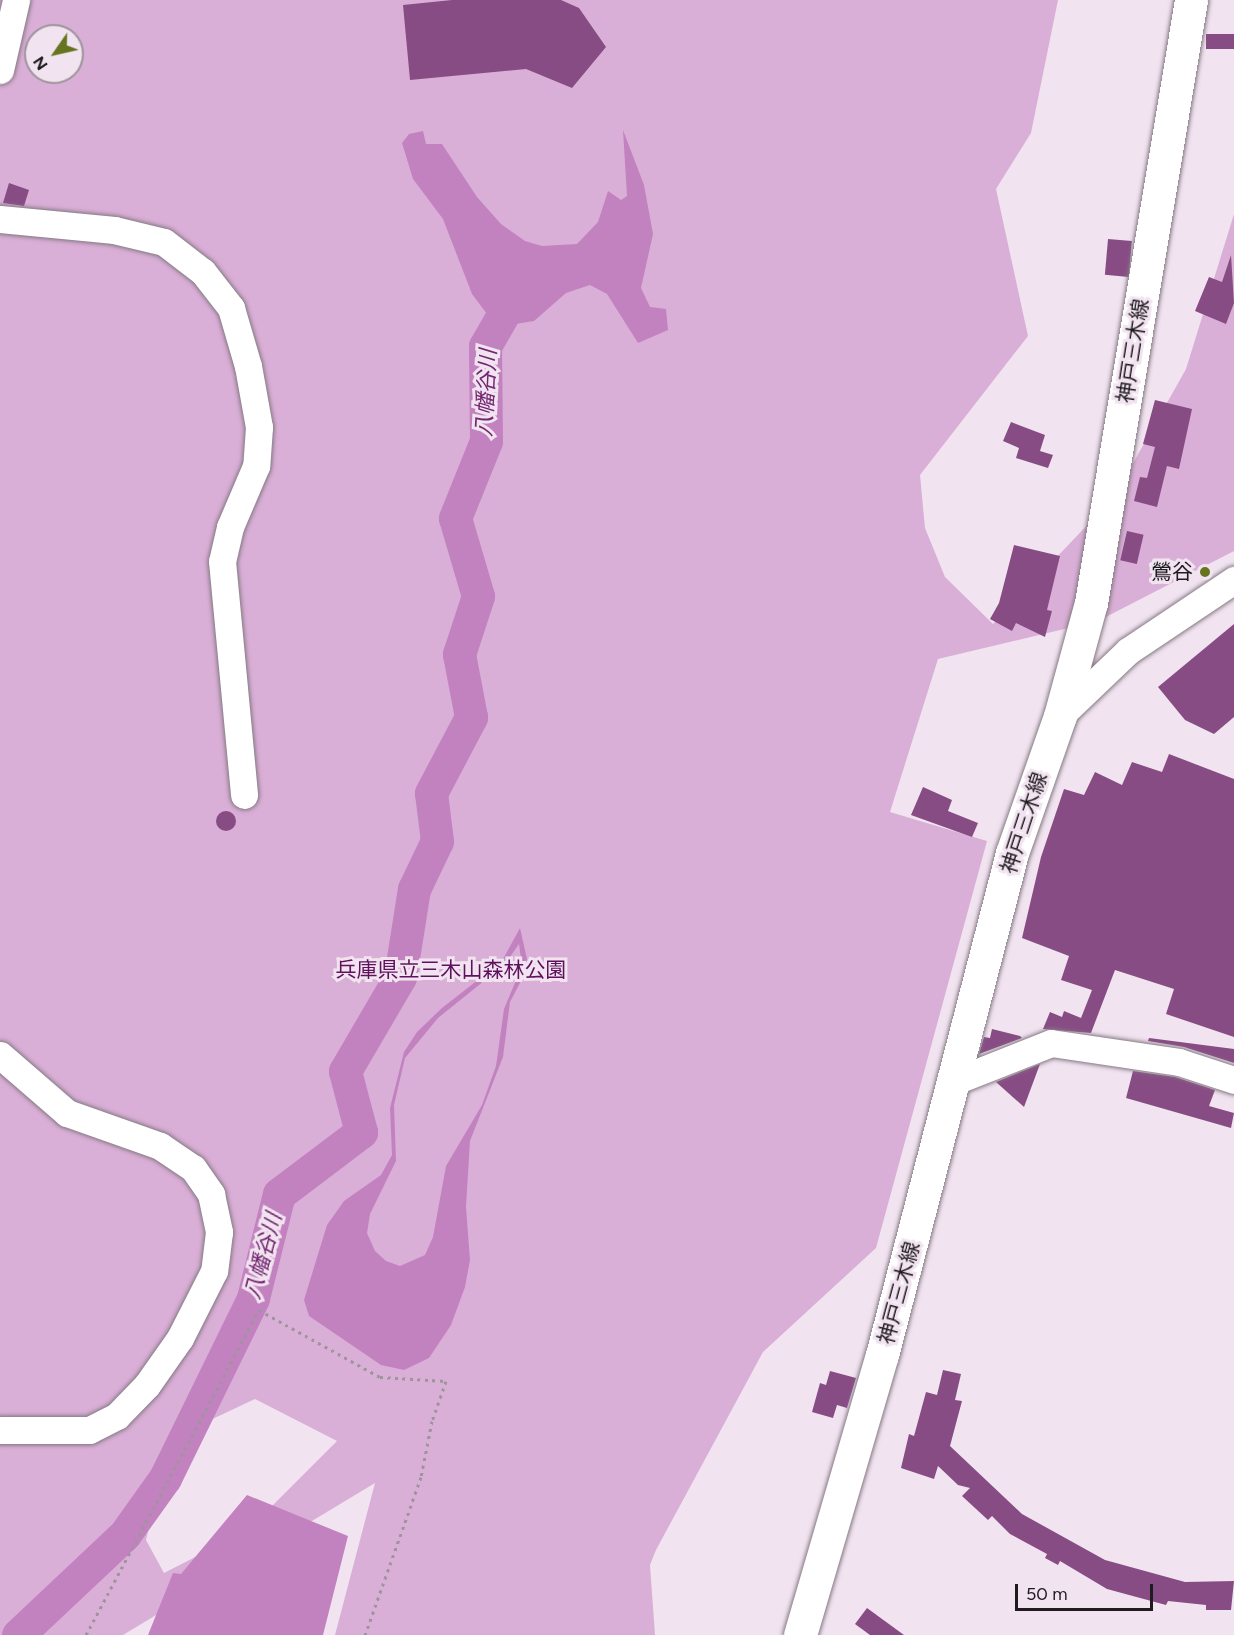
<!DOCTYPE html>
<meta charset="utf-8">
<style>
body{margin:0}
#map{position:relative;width:1234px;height:1635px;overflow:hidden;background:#f1e4f0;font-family:Figtree,"Noto Sans JP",sans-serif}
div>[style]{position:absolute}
.green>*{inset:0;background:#daafd7}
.water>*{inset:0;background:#c282bf}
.river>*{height:33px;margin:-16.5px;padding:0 16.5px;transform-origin:16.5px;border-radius:16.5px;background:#c282bf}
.building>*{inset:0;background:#884c85;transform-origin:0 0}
.round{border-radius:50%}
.path>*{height:3px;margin-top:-1.5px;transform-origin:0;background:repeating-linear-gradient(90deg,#9d949c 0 3px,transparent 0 7.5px)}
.roads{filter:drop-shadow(0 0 2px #857984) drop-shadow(0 0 2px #857984)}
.minor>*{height:27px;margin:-13.5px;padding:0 13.5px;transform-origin:13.5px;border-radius:13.5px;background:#fff}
.major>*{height:33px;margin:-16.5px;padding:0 16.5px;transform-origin:16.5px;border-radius:16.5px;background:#fff}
.dots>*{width:16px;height:16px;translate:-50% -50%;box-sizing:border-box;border:3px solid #f1e4f0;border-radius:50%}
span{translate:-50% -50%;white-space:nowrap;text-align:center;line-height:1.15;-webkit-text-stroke:6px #f1e4f0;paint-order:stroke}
.street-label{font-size:21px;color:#1f1b1f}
.poi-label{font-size:21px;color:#1f1b1f}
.right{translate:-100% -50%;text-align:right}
.park-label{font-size:21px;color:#5f115e}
.water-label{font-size:22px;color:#732771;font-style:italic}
.north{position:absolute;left:24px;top:24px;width:60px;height:60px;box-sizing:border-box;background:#f1e4f0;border:2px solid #9d949c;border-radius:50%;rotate:236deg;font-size:16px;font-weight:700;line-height:24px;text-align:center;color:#1f1b1f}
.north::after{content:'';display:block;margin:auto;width:21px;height:27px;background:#667420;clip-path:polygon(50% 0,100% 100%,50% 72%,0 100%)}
.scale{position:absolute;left:1015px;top:1584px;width:138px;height:27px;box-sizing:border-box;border:3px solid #1f1b1f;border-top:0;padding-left:8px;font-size:18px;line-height:21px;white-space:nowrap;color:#1f1b1f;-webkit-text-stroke:4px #f1e4f0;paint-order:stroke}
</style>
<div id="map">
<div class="green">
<div style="clip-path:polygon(evenodd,0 0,1058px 0,1031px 133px,996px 189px,1028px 336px,920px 475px,925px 528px,945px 577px,993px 624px,1114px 497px,1186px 369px,1234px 214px,1234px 551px,1098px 621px,938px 659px,890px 812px,987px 841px,876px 1248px,763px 1352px,656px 1550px,650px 1565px,655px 1635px,335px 1635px,375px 1483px,123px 1635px,0 1635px,0 0,36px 36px,72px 36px,72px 72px,36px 72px,36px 36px,0 0,255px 1399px,337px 1441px,248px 1530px,164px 1573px,146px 1540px,157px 1494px,204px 1423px,255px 1399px)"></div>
</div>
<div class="water">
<div style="clip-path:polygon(623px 130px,644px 185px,653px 234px,641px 288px,650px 307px,666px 309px,668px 330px,638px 343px,607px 294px,590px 285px,566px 293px,534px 321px,504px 326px,493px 322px,472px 294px,443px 219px,413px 179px,402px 143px,409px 134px,423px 131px,426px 144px,442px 144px,477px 197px,501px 224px,525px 241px,542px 246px,577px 244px,598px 222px,608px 191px,621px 200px,627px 196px)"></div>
<div style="clip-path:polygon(evenodd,520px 928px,527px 959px,522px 979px,510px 1002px,503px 1057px,470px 1141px,466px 1207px,470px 1260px,465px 1287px,451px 1325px,429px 1358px,404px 1370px,381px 1365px,309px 1316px,304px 1300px,327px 1225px,344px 1201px,381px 1175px,392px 1155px,390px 1108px,404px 1052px,417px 1032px,442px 1008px,502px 961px,520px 928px,519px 944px,522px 966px,504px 1009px,496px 1066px,482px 1105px,446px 1166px,433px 1237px,425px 1255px,400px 1266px,386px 1261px,375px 1251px,367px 1233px,370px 1214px,396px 1161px,394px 1105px,405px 1058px,438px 1018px,505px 964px,519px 944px)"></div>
<div style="clip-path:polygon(247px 1495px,348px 1536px,323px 1635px,148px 1635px,173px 1573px,181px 1574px)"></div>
</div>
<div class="river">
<div style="left:18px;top:1635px;width:147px;rotate:-43.3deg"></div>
<div style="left:125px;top:1534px;width:69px;rotate:-54.5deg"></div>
<div style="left:165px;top:1478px;width:200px;rotate:-63.9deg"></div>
<div style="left:253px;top:1298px;width:107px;rotate:-76deg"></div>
<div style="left:279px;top:1194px;width:103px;rotate:-37.1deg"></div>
<div style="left:361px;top:1132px;width:63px;rotate:-104.7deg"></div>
<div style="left:345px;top:1071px;width:109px;rotate:-59.7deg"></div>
<div style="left:400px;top:977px;width:89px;rotate:-81deg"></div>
<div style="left:414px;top:889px;width:53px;rotate:-64.4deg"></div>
<div style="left:437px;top:841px;width:48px;rotate:-97.1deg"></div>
<div style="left:431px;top:793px;width:86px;rotate:-62.2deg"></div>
<div style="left:471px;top:717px;width:64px;rotate:-100.8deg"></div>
<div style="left:459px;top:654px;width:61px;rotate:-71.9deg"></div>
<div style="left:478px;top:596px;width:81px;rotate:-106.4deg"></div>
<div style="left:455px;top:518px;width:83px;rotate:-68.1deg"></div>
<div style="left:486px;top:441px;width:95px;rotate:-90.6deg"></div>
<div style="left:485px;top:346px;width:34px;rotate:-60deg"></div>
</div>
<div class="building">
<div style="clip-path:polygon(452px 0,561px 0,579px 8px,606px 47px,572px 88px,526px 69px,410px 80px,403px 5px)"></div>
<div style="left:1234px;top:34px;width:15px;height:28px;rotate:90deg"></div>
<div style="clip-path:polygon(9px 183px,29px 190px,24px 206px,3px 203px)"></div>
<div style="left:1108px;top:239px;width:24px;height:36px;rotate:5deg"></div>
<div style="clip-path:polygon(1231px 255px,1234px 303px,1226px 324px,1195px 311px,1209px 277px,1222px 282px)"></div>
<div style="clip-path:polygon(1155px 400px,1192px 409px,1179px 469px,1167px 466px,1157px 507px,1134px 501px,1140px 477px,1147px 478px,1155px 447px,1143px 444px)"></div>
<div style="clip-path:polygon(1011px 422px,1045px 435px,1040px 451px,1053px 455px,1048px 468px,1016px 458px,1019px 448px,1003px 441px)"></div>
<div style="left:1127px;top:531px;width:17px;height:30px;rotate:13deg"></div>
<div style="clip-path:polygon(1014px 545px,1060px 556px,1047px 610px,1052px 611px,1045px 637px,1016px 623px,1012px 631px,990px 619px,999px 603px)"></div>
<div style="clip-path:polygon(1234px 624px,1234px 717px,1214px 734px,1185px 720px,1158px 687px)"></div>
<div style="clip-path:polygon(1169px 754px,1234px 779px,1234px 1037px,1166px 1014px,1174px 989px,1115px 970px,1091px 1033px,1043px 1029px,1050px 1012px,1062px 1017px,1064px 1011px,1081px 1018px,1092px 990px,1061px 980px,1069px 956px,1022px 938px,1041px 857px,1064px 789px,1084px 795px,1095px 772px,1122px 785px,1132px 762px,1162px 772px)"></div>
<div style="clip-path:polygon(923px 787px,952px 800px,948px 811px,978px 823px,972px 837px,911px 815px)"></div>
<div class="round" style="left:216px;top:811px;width:20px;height:20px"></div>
<div style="clip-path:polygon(992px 1029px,1020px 1036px,1022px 1038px,979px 1054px,984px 1037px,990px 1038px)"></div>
<div style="clip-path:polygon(1149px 1038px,1234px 1049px,1234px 1063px,1184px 1047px,1148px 1041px)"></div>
<div style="clip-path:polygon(1040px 1064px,1024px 1107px,996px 1082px)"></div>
<div style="clip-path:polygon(1133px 1071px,1175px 1077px,1215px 1090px,1209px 1106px,1234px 1113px,1231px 1128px,1126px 1098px)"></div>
<div style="clip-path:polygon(943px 1370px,961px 1374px,955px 1400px,962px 1401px,950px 1446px,1022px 1514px,1105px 1560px,1185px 1582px,1234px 1581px,1231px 1610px,1206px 1610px,1206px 1605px,1168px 1601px,1166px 1605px,1107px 1589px,1060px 1561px,1058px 1565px,1045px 1558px,1047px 1554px,1010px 1534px,992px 1516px,988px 1520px,962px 1496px,970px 1488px,958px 1485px,938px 1466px,934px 1479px,901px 1468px,909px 1434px,914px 1436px,926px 1392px,937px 1395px)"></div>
<div style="clip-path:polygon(830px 1371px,856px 1378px,847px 1408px,837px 1405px,833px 1418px,812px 1412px,820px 1383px,826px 1385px)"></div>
<div style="clip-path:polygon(867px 1608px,904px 1635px,870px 1635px,855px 1624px)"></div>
</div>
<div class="path">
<div style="left:86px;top:1635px;width:368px;rotate:-62deg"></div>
<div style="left:259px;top:1310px;width:138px;rotate:29deg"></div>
<div style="left:380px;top:1377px;width:66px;rotate:3.5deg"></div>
<div style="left:446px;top:1381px;width:42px;rotate:109.3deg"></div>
<div style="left:432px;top:1421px;width:57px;rotate:101.1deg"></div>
<div style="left:421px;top:1477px;width:168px;rotate:109.5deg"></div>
</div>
<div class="roads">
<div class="minor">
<div style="left:0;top:70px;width:72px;rotate:-77.1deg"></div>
<div style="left:0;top:219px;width:115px;rotate:5.5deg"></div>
<div style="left:114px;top:230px;width:51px;rotate:13.5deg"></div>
<div style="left:164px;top:242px;width:49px;rotate:37.6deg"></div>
<div style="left:203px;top:272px;width:46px;rotate:52.1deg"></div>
<div style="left:231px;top:308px;width:60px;rotate:73.7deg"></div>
<div style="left:248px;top:366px;width:62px;rotate:79.8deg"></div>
<div style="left:259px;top:427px;width:39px;rotate:94deg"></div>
<div style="left:256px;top:466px;width:66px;rotate:113.1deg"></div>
<div style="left:230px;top:527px;width:35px;rotate:103deg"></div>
<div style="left:222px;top:561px;width:235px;rotate:84.6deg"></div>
<div style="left:1060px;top:716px;width:94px;rotate:-43.7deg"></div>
<div style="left:1128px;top:651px;width:128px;rotate:-33.8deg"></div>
<div style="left:0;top:1055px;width:89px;rotate:40.9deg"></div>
<div style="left:67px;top:1113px;width:99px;rotate:19.5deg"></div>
<div style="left:160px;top:1146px;width:40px;rotate:34deg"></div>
<div style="left:193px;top:1168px;width:32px;rotate:55deg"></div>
<div style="left:211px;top:1194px;width:39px;rotate:78deg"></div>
<div style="left:219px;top:1232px;width:39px;rotate:97deg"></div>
<div style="left:214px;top:1271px;width:75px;rotate:116.9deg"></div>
<div style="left:180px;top:1338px;width:57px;rotate:125.1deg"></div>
<div style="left:147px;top:1385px;width:43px;rotate:134.1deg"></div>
<div style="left:117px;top:1416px;width:31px;rotate:153deg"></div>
<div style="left:89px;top:1430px;width:89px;rotate:180deg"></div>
<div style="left:955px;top:1081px;width:103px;rotate:-21.6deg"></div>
<div style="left:1051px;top:1043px;width:129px;rotate:8.4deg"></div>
<div style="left:1179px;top:1062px;width:58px;rotate:18.1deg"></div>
</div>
<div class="major">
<div style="left:800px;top:1635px;width:292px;rotate:-73.7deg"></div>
<div style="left:882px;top:1355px;width:519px;rotate:-75.48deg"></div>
<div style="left:1012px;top:853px;width:145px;rotate:-70.7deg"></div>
<div style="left:1060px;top:716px;width:117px;rotate:-74.7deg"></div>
<div style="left:1091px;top:603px;width:611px;rotate:-80.58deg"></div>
</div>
</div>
<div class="dots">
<div style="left:1205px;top:572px;background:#667420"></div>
</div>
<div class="street-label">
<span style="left:1133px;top:351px;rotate:-81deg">神戸三木線</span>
<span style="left:1024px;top:823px;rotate:-72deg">神戸三木線</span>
<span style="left:899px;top:1293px;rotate:-75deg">神戸三木線</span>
</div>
<div class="poi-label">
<span class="right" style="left:1193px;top:572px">鶯谷</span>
</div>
<div class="park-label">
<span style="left:451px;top:970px">兵庫県立三木山森林公園</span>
</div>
<div class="water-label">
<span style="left:486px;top:393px;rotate:-87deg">八幡谷川</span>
<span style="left:263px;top:1256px;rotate:-75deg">八幡谷川</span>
</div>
<div class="north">N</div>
<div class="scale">50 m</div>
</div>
